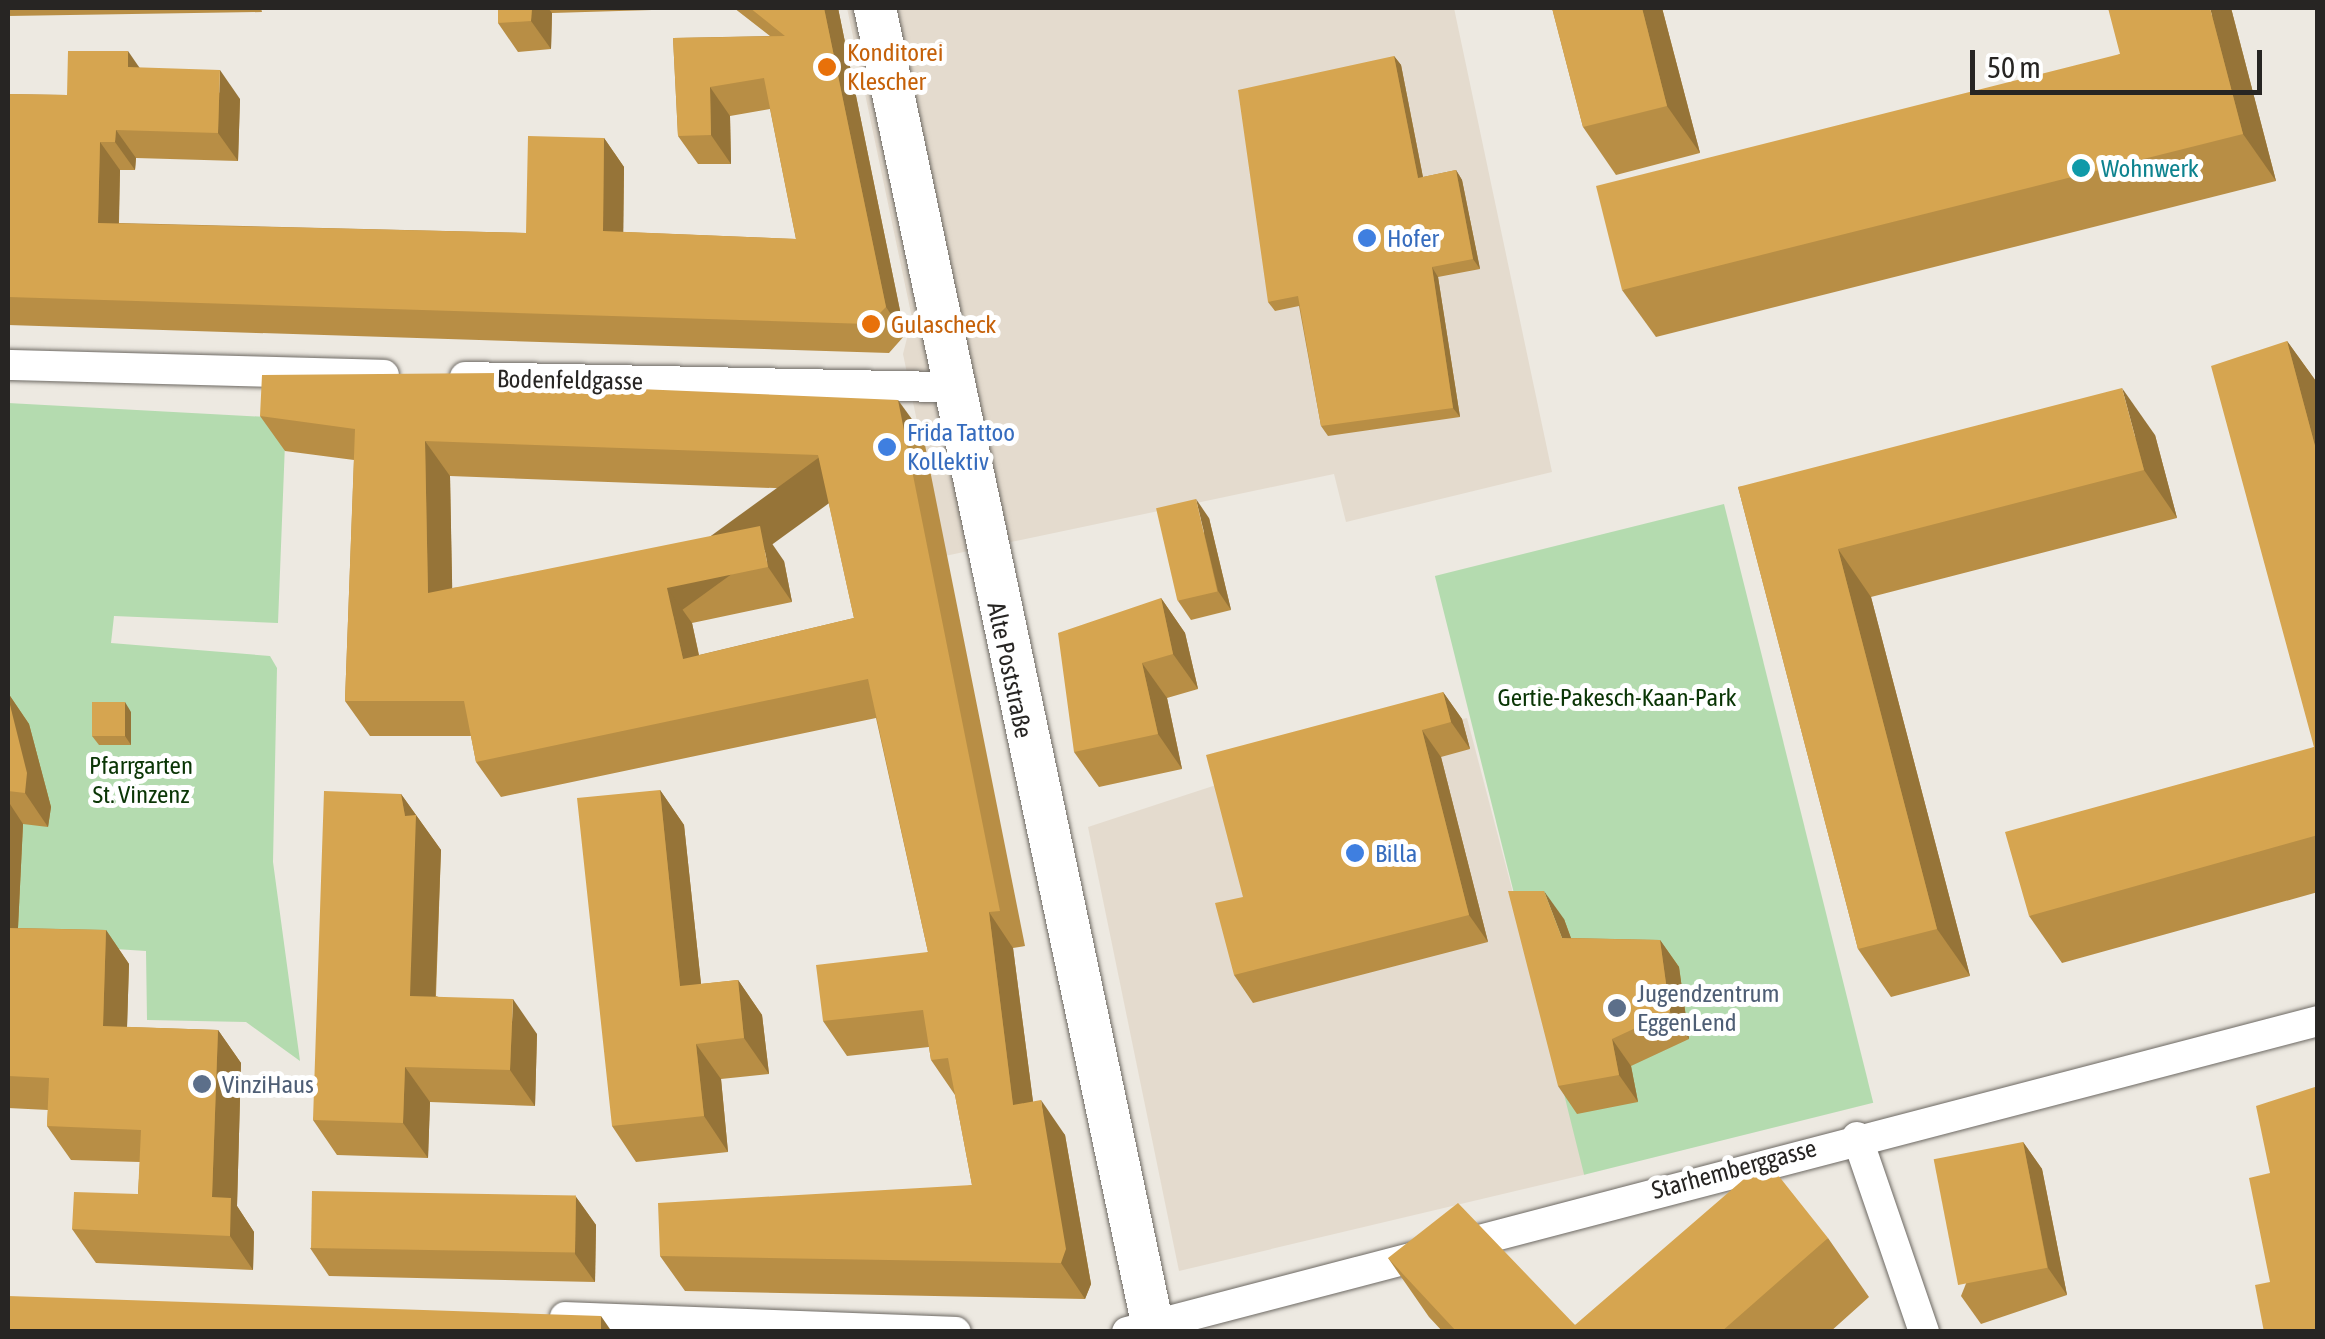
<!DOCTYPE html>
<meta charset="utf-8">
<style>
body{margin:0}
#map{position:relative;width:2325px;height:1339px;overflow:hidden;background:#ede9e1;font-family:"Asap Condensed",sans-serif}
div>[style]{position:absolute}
.built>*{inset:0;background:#e4dbce}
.green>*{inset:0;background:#b4dbaf;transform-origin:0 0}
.roads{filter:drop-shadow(0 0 2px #6d6963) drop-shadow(0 0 2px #6d6963)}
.street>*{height:30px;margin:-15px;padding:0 15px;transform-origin:15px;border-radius:15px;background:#fff}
.secondary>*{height:42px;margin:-21px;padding:0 21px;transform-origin:21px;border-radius:21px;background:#fff}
.wall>*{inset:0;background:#b88e45}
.shaded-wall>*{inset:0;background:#967438;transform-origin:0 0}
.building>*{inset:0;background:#d6a550;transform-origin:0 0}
.dots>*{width:28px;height:28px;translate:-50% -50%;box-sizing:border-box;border:5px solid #fff;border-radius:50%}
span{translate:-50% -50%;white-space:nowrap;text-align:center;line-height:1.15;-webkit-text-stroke:10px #fff;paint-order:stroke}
.food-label{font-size:25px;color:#c56008}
.left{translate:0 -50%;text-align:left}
.culture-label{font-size:25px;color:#0d838f}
.shop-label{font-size:25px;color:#366cbe}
.street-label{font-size:25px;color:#272523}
.park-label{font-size:25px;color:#0a3505}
.service-label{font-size:25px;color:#4e5e75}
.frame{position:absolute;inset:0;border:10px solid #272523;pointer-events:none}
.scale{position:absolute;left:1970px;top:50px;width:292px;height:45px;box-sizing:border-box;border:5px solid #272523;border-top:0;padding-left:12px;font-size:30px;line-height:35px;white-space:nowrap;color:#272523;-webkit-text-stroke:8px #fff;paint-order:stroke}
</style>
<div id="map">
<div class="built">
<div style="clip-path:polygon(847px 8px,1454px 8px,1552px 472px,1346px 522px,1334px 474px,945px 556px,903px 354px,912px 318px)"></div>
<div style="clip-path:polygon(1467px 718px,1587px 1174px,1179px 1271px,1088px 827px,1271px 767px)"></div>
</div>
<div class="green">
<div style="clip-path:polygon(8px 403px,286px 418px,278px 623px,114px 616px,111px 643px,270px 656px,277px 668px,273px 862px,300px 1061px,246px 1022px,147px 1020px,146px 951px,8px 942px)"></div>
<div style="left:1724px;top:504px;width:617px;height:298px;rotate:76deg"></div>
</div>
<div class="roads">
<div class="street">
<div style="left:8px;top:365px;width:376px;rotate:1.5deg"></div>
<div style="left:465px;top:377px;width:487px;rotate:1.2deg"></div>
<div style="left:1857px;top:1137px;width:206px;rotate:71deg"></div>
<div style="left:565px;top:1317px;width:391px;rotate:2.2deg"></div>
<div style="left:1127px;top:1332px;width:1231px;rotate:-14.63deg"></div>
</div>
<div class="secondary">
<div style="left:875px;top:8px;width:1353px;rotate:78.1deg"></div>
</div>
</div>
<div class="wall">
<div style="clip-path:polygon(8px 8px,261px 8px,262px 12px,8px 16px)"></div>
<div style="clip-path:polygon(498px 8px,719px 8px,552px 13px,551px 49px,518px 52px,498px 23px)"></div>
<div style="clip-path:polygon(734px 8px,838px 8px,905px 335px,889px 353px,8px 325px,8px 94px,67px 95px,140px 68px,240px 99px,238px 161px,136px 158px,135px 170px,120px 170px,119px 223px,526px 233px,604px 138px,624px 167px,623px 232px,796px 239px,770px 109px,730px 116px,731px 164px,698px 164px,678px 136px,673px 38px,770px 36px)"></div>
<div style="clip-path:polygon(1552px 8px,1662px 8px,1700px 153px,1616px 175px,1583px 127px)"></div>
<div style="clip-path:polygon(2231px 8px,2276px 181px,1656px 337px,1622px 290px,2120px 54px)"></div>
<div style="clip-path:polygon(1394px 56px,1401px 65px,1423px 177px,1456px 170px,1462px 180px,1480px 269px,1438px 277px,1460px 417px,1328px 436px,1321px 426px,1299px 306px,1275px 311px,1268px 302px)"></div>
<div style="clip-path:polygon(2287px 341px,2318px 384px,2318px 892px,2062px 963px,2029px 916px,2314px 747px)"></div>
<div style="clip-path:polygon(evenodd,499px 373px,506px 383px,923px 435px,1025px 946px,1013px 948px,1033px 1102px,1065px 1135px,1091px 1284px,1085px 1299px,685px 1291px,660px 1256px,972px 1185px,955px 1095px,931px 1060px,929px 1047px,847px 1056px,823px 1021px,928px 952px,876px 718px,501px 797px,476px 762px,471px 736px,370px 736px,345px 701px,354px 460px,285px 451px,260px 416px,499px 373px,450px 476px,826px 490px,854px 618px,699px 655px,692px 623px,792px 602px,784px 561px,452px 588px,450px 476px)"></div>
<div style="clip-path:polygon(2155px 435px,2177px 518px,1871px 597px,1970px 976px,1891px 997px,1858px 949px,1738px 487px)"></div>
<div style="clip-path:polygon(1209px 518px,1231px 610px,1191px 620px,1178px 601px)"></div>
<div style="clip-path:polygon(1161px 598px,1185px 633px,1198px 689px,1167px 698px,1182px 769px,1099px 787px,1074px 752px)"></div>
<div style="clip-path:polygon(1443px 692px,1462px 719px,1470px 749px,1441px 757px,1488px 942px,1253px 1003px,1234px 975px,1243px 897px)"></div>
<div style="clip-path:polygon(8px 693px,29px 724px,51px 807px,48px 827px,23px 824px,18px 928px,106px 930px,129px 964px,127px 1027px,218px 1030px,241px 1063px,237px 1206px,254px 1232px,253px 1270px,96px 1263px,72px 1229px,138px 1194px,140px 1162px,71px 1160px,47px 1126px,48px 1110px,8px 1108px)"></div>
<div style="clip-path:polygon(131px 712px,131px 745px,99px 745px,92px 736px)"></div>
<div style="clip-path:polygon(660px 790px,684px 825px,701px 984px,738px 980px,762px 1015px,769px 1074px,721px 1079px,728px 1152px,636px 1162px,612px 1126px)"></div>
<div style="clip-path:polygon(401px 794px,441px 850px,436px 996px,537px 1034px,535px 1106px,430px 1102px,428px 1158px,337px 1155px,313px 1120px)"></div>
<div style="clip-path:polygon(1564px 919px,1571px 938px,1660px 940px,1679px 967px,1689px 1039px,1631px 1066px,1638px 1102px,1577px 1114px,1558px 1086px)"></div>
<div style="clip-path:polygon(2023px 1142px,2042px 1169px,2067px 1295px,1981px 1324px,1961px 1296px)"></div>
<div style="clip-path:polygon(576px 1197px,596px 1225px,595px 1282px,329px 1276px,310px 1248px)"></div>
<div style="clip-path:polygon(1828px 1238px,1869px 1297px,1830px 1332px,1443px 1332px,1429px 1317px,1388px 1258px,1575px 1325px)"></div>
</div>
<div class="shaded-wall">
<div style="clip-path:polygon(532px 8px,548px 8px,552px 13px,551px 49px,531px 21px)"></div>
<div style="clip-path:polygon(824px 8px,838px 8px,905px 335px,886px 307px)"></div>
<div style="clip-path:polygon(1642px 8px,1662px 8px,1700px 153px,1667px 106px)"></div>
<div style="clip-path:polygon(2210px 8px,2231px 8px,2276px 181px,2243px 134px)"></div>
<div style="clip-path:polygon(128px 51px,148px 80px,128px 67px)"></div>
<div style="clip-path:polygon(1394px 56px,1401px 65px,1425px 188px,1418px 178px)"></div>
<div style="clip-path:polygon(220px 70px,240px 99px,238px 161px,218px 133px)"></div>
<div style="clip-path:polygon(710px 87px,730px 116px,731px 164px,711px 135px)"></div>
<div style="clip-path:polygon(116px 130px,136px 158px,135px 170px,115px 142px)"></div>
<div style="clip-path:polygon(604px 138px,624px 167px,623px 260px,603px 231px)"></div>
<div style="clip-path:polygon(100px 142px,120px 170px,118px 251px,98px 223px)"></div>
<div style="clip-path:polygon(1456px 170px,1462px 180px,1480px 269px,1473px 259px)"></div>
<div style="clip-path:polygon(1432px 267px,1438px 277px,1460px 417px,1453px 408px)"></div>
<div style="clip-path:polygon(2287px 341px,2318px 384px,2318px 457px)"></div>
<div style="clip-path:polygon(2122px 388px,2155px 435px,2177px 518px,2144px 470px)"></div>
<div style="left:898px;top:400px;width:43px;height:521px;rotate:54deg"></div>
<div style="clip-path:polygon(425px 441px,450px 476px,453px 628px,428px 593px)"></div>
<div style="clip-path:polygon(1196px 499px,1209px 518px,1231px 610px,1218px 591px)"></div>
<div style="clip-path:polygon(760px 526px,784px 561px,792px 602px,768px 567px)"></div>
<div style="clip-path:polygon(1838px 549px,1871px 597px,1970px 976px,1937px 929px)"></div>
<div style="clip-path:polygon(667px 588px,692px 623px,707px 694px,683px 659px)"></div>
<div style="clip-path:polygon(1161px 598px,1185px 633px,1198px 689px,1173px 654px)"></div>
<div style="clip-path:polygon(1142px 663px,1167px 698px,1182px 769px,1158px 734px)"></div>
<div style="clip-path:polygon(1443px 692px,1462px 719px,1470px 749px,1451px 722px)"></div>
<div style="clip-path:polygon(8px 693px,29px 724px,51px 807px,48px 827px,25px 793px)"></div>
<div style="clip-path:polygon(125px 702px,131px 712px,131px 745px,125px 736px)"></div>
<div style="clip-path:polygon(1422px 730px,1441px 757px,1488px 942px,1469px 915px)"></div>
<div style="clip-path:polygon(660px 790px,684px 825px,705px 1021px,680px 986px)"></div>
<div style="clip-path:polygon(401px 794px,441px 850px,434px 1031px,410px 996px,405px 816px)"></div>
<div style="clip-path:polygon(8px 801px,23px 824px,17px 948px,8px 938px)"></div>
<div style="clip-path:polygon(1544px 891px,1564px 919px,1581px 966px,1562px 938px)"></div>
<div style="clip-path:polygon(989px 912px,1013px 948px,1038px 1140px,1013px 1105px)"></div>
<div style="clip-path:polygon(106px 930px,129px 964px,126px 1059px,103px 1026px)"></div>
<div style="clip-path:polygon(1660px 940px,1679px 967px,1689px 1039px,1670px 1012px)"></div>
<div style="clip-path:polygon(738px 980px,762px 1015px,769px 1074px,744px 1038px)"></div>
<div style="clip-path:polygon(513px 999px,537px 1034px,535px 1106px,510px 1070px)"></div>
<div style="clip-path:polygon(218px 1030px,241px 1063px,237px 1206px,254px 1232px,253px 1270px,230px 1236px,212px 1197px)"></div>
<div style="clip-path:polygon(1612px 1039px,1631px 1066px,1638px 1102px,1619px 1075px)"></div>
<div style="clip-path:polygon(696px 1044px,721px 1079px,728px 1152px,704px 1116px)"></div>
<div style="clip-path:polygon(405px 1067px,430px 1102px,428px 1158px,403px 1123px)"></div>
<div style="clip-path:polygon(1041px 1100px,1065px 1135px,1091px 1284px,1085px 1299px,1061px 1263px)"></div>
<div style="clip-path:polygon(2023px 1142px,2042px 1169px,2067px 1295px,2048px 1268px)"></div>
<div style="clip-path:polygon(576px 1197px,596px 1225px,595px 1282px,575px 1254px)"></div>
<div style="clip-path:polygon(601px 1316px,612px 1332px,601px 1332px)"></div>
</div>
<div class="building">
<div style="clip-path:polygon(498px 8px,532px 8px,531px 21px,498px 23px)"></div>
<div style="clip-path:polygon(750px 8px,824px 8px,886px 307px,869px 324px,8px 297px,8px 94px,67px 95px,68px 51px,128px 51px,128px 67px,220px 70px,218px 133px,116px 130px,115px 142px,100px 142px,98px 223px,526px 233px,528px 136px,604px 138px,603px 231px,796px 239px,764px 78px,710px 87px,711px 135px,678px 136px,673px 38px,785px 36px)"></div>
<div style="clip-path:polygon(1552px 8px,1642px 8px,1667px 106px,1583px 127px)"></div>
<div style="clip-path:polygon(2108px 8px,2210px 8px,2243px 134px,1622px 290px,1596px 186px,2120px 54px)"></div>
<div style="clip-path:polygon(1394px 56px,1418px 178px,1456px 170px,1473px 259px,1432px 267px,1453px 408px,1321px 426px,1298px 296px,1268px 302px,1238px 90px)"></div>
<div style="clip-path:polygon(2287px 341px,2318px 457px,2318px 835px,2029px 916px,2005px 832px,2314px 747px,2211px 366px)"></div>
<div style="clip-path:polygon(evenodd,499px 373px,499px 383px,898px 400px,1000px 911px,989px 912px,1013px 1105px,1041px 1100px,1066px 1249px,1061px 1263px,660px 1256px,658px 1203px,972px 1185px,948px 1058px,931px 1060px,923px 1010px,823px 1021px,816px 965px,928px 952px,868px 679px,476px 762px,464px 701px,345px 701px,355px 429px,260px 416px,262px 375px,499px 373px,425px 441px,818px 455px,854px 618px,683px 659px,667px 588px,768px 567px,760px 526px,428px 593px,425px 441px)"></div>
<div style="clip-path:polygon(2122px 388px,2144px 470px,1838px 549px,1937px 929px,1858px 949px,1738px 487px)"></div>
<div style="left:1196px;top:499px;width:95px;height:41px;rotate:77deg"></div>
<div style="clip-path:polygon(1161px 598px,1173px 654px,1142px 663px,1158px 734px,1074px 752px,1058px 633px)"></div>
<div style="clip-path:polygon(1443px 692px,1451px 722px,1422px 730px,1469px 915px,1234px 975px,1215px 903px,1243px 897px,1206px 755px)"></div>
<div style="clip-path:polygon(8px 697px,27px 773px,25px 793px,8px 791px)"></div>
<div style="left:92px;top:702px;width:33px;height:34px"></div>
<div style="clip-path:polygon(660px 790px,680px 986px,738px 980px,744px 1038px,696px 1044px,704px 1116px,612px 1126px,577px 798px)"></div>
<div style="clip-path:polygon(324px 791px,401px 794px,405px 816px,416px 815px,410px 996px,513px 999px,510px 1070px,405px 1067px,403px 1123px,313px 1120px)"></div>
<div style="clip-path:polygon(1508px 891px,1544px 891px,1562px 938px,1660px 940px,1670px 1012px,1612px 1039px,1619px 1075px,1558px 1086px)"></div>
<div style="clip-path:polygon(8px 928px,106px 930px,103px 1026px,218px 1030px,212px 1197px,231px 1198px,230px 1236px,72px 1229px,74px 1192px,138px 1194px,141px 1130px,47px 1126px,49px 1078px,8px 1076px)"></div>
<div style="clip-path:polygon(2318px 1086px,2318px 1332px,2264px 1332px,2255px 1285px,2270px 1282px,2249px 1178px,2270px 1173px,2256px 1106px)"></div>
<div style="left:2023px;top:1142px;width:128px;height:91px;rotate:79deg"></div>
<div style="clip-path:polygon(1766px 1160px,1828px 1238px,1721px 1332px,1457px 1332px,1388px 1258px,1458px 1203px,1575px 1325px)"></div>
<div style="left:312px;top:1191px;width:264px;height:57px;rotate:1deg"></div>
<div style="clip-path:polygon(8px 1296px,601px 1316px,601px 1332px,8px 1332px)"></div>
</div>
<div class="dots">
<div style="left:827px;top:67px;background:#e8710a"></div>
<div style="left:2081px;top:168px;background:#0f9aa8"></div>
<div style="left:1367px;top:238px;background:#3f7fe0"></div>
<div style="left:871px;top:324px;background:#e8710a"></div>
<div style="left:887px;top:447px;background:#3f7fe0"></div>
<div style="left:1355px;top:853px;background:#3f7fe0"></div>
<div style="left:1617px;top:1008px;background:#5c6f8a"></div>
<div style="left:202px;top:1084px;background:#5c6f8a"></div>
</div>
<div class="food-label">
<span class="left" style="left:847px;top:67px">Konditorei<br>Klescher</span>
<span class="left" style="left:891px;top:324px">Gulascheck</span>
</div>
<div class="culture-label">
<span class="left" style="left:2101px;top:168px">Wohnwerk</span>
</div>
<div class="shop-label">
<span class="left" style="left:1387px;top:238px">Hofer</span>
<span class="left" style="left:907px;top:447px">Frida Tattoo<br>Kollektiv</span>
<span class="left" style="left:1375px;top:853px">Billa</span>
</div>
<div class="street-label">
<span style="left:570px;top:380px;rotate:1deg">Bodenfeldgasse</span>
<span style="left:1010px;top:670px;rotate:78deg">Alte Poststraße</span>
<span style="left:1734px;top:1169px;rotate:-15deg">Starhemberggasse</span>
</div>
<div class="park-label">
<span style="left:1617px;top:697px">Gertie-Pakesch-Kaan-Park</span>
<span style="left:141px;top:780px">Pfarrgarten<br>St. Vinzenz</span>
</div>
<div class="service-label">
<span class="left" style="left:1637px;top:1008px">Jugendzentrum<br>EggenLend</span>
<span class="left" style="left:222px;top:1084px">VinziHaus</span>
</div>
<div class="frame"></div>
<div class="scale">50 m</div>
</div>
